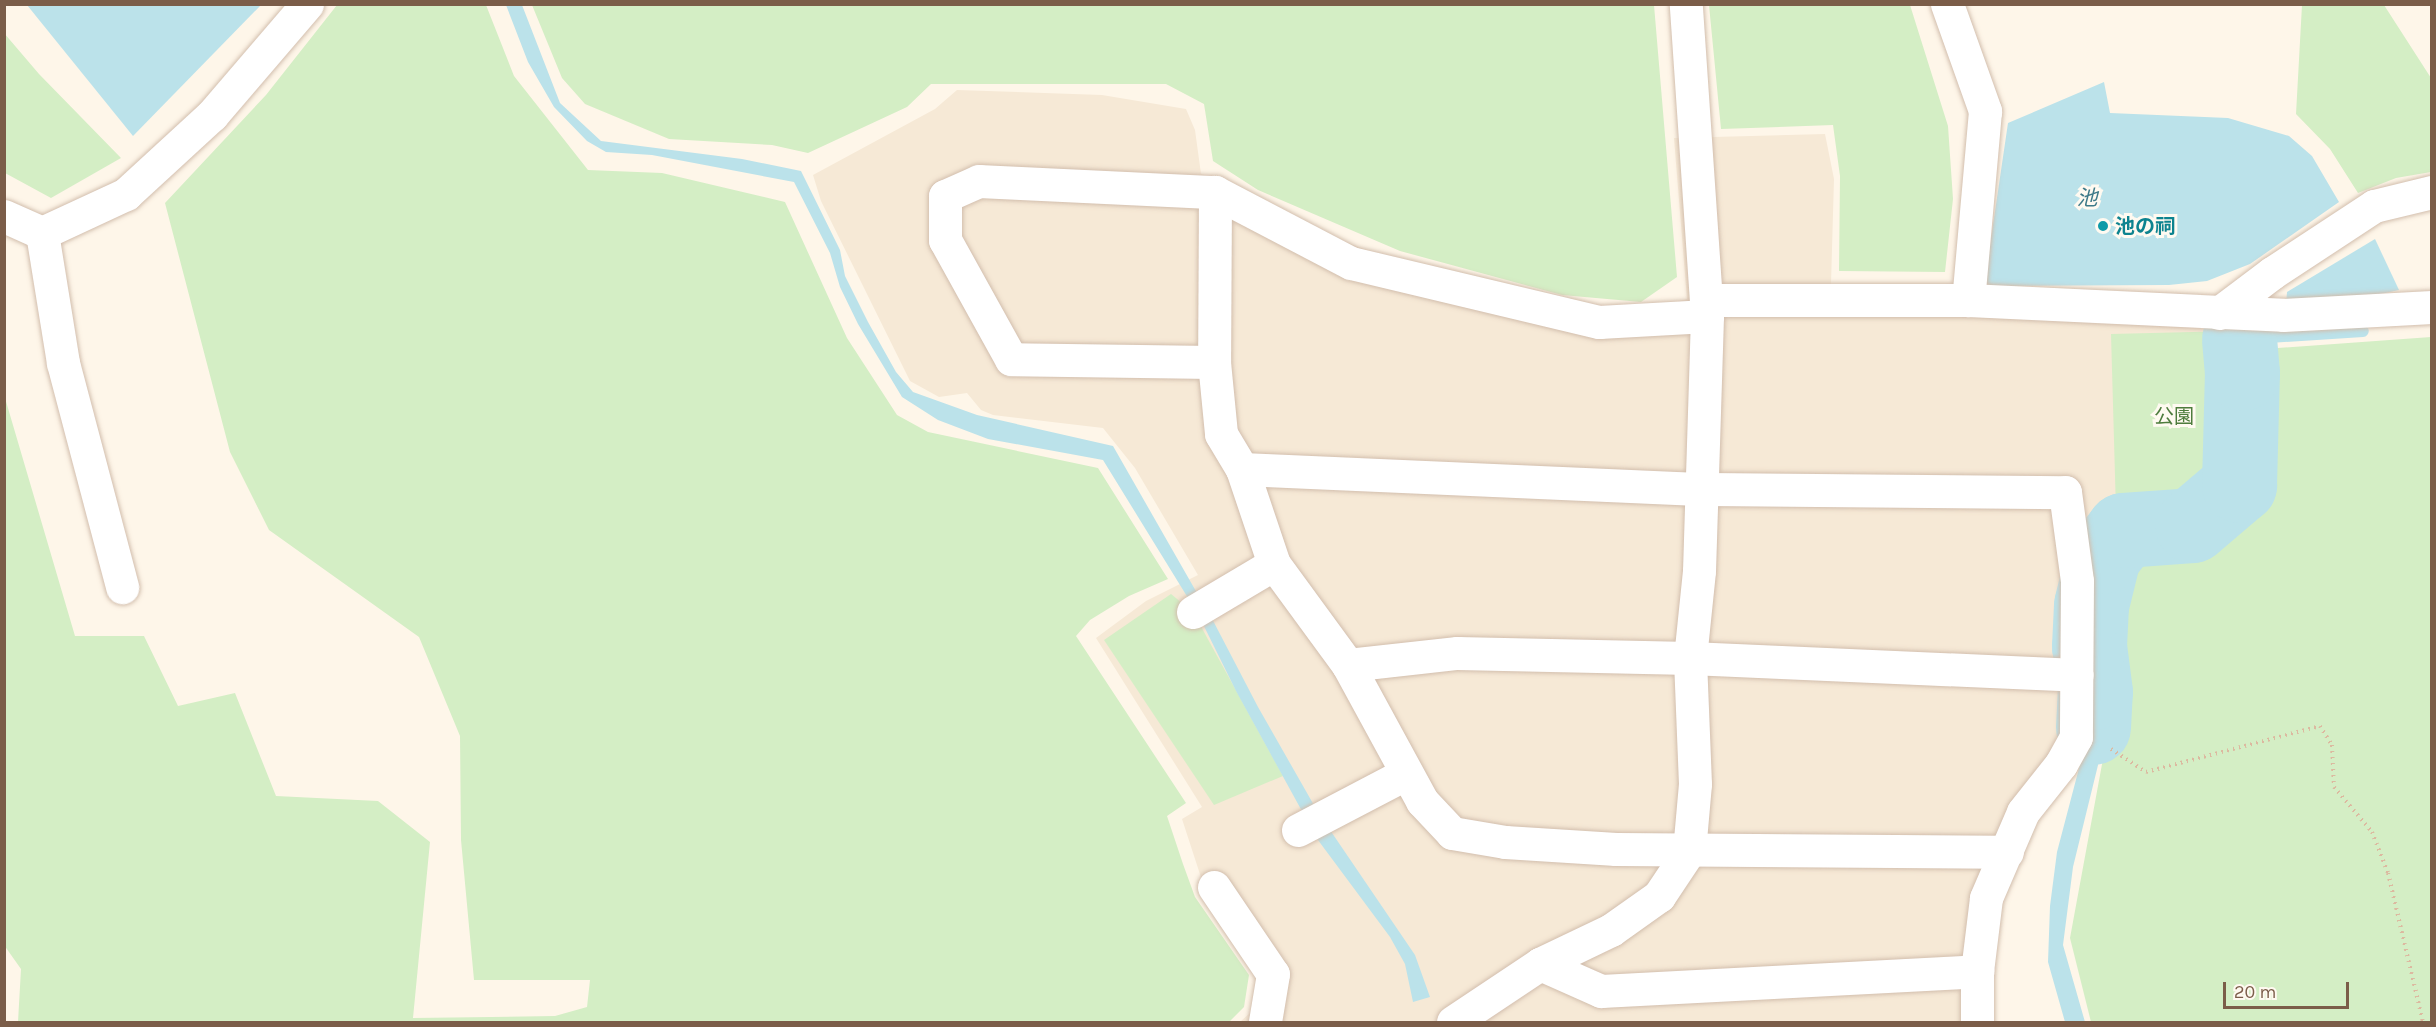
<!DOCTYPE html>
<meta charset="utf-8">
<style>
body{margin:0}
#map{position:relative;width:2436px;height:1027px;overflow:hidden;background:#fef6e9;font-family:Karla,"Noto Sans JP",sans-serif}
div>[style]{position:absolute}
.residential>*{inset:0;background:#f6e9d6}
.green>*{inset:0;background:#d4eec5}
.water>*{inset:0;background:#bbe2ea}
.stream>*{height:12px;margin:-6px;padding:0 6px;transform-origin:6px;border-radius:6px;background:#bbe2ea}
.river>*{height:75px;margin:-37.5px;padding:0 37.5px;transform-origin:37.5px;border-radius:37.5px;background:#bbe2ea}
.path>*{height:4px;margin-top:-2px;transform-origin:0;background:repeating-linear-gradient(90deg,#dcb9a0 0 1.5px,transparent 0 6px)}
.roads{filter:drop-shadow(0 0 2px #d2bead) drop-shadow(0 0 2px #d2bead)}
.minor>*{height:33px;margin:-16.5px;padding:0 16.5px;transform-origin:16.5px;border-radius:16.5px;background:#fff}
.dots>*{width:16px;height:16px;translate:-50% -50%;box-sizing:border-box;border:3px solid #fffaf1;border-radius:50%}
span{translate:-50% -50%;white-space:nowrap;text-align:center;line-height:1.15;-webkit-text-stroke:6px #fffaf1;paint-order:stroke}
.culture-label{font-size:20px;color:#0d838f;font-weight:700}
.left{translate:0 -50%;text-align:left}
.park-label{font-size:20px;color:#4e7c3d}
.water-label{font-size:21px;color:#3e7a89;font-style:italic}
.frame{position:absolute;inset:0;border:6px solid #7b5d49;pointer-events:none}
.scale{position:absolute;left:2223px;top:982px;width:126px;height:27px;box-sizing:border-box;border:3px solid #7b5d49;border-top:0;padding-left:8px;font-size:18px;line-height:21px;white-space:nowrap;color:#7b5d49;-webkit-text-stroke:4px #fffaf1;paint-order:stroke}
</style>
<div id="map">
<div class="residential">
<div style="clip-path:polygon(957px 90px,1102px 95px,1186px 109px,1195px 130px,1201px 174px,1232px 183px,1307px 226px,1371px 252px,1600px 312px,1656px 307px,1687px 299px,1674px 138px,1825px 134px,1834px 179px,1831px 284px,2236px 328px,2238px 415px,2231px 480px,2189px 516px,2120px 521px,2100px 548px,2090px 572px,2085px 667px,2036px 821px,1993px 904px,1982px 1022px,1240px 1022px,1251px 1012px,1259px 975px,1210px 905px,1182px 819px,1202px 807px,1096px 638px,1146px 601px,1198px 575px,1135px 468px,1103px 428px,993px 415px,981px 410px,967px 393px,939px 397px,910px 381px,821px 201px,813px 175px,935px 109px)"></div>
</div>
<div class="green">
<div style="clip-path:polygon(337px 5px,486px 5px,514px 76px,588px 170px,662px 173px,785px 202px,847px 338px,897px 415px,928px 432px,1098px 468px,1168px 579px,1129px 596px,1090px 620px,1076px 636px,1186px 803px,1167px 816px,1183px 864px,1195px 897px,1249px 975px,1244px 1007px,1229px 1022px,18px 1022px,21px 969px,4px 945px,5px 398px,75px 636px,144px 636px,178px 706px,235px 693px,276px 796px,378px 801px,430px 842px,413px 1018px,555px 1016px,587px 1007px,590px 980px,474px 980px,461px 840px,460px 736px,419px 637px,269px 530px,230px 452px,165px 203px,266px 95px)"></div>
<div style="clip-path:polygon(532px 5px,1654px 5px,1677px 277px,1641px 302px,1562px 295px,1400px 251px,1258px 190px,1213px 161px,1204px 104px,1166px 84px,931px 84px,907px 107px,808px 153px,772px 145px,669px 139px,585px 104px,562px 78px)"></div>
<div style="clip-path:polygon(1709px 5px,1910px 5px,1948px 126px,1953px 199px,1945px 272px,1839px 271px,1840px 176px,1833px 125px,1721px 129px)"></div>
<div style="clip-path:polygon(2302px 5px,2384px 5px,2431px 78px,2431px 172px,2396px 178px,2358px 193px,2330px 149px,2296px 114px)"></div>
<div style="clip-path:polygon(4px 33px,39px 74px,121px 158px,51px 198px,5px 173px)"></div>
<div style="clip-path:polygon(2232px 331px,2235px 444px,2221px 479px,2184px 509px,2116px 511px,2111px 334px)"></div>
<div style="clip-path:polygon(2431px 337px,2431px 1022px,2091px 1022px,2070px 938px,2114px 699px,2111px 645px,2100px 615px,2114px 578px,2147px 554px,2189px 546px,2252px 494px,2251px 350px)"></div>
<div style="clip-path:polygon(1171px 594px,1193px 612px,1283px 776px,1214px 805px,1104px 640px)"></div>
</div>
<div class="water">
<div style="clip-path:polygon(27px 5px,261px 5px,133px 136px)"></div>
<div style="clip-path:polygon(506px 5px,522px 5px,560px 103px,601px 141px,742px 159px,801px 171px,840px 250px,845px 276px,868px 322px,896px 372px,913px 392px,977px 415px,1113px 446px,1197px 593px,1188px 598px,1103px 460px,988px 439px,938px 420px,902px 397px,858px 324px,840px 287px,830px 253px,794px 182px,652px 155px,606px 152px,587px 141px,554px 107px,528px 62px)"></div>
<div style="clip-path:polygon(2104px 82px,2110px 113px,2228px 118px,2289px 136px,2312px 156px,2339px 202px,2250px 264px,2207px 281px,2169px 285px,1984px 286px,2008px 123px)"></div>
<div style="clip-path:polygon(2375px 239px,2399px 290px,2358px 299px,2286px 305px,2287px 292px)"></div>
<div style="clip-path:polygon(1208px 611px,1258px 707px,1315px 807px,1303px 813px,1236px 691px,1199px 616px)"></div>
<div style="clip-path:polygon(2083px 753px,2100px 757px,2073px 867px,2063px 945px,2085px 1022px,2065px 1022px,2048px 962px,2050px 906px,2057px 852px)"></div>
<div style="clip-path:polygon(1330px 830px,1415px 955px,1430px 997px,1413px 1002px,1405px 964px,1390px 937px,1315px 836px)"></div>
</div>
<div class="stream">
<div style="left:2239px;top:339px;width:124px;rotate:-3.7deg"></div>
</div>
<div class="river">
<div style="left:2093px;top:727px;width:35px;rotate:-87deg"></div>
<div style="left:2095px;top:692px;width:46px;rotate:-97.4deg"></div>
<div style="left:2089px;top:646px;width:41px;rotate:-87.2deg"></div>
<div style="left:2091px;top:605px;width:50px;rotate:-76.2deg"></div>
<div style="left:2103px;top:556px;width:33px;rotate:-52deg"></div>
<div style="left:2123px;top:530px;width:69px;rotate:-4.1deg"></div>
<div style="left:2192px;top:525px;width:62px;rotate:-40.4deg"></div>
<div style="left:2239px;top:485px;width:112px;rotate:-88.5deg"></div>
<div style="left:2242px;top:373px;width:34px;rotate:-95deg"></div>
</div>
<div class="path">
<div style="left:2111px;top:749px;width:42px;rotate:33.3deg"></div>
<div style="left:2146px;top:772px;width:180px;rotate:-14.8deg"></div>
<div style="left:2320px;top:726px;width:22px;rotate:58deg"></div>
<div style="left:2332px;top:745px;width:42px;rotate:87.3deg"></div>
<div style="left:2334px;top:787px;width:59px;rotate:49.8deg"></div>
<div style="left:2372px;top:832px;width:44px;rotate:68.7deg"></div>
<div style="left:2388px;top:873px;width:153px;rotate:76.8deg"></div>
</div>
<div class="roads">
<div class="minor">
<div style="left:1947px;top:4px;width:114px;rotate:70.4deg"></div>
<div style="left:1985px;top:111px;width:190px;rotate:95.1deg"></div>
<div style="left:1215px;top:192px;width:170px;rotate:90.3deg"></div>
<div style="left:1214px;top:362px;width:203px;rotate:-179.2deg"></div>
<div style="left:1011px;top:359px;width:136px;rotate:-119deg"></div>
<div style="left:945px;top:240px;width:44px;rotate:-90deg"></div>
<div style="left:945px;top:196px;width:37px;rotate:-24deg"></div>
<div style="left:979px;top:181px;width:236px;rotate:2.7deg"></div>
<div style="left:1215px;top:192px;width:153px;rotate:27.6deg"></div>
<div style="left:1351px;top:263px;width:255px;rotate:13.4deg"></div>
<div style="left:1599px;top:322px;width:108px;rotate:-3.2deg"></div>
<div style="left:4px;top:216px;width:42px;rotate:24.1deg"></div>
<div style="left:42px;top:233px;width:93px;rotate:-24.9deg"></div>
<div style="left:126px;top:194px;width:117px;rotate:-42.6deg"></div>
<div style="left:212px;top:115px;width:146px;rotate:-49.4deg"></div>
<div style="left:42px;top:233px;width:132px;rotate:80.8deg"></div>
<div style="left:63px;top:363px;width:232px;rotate:75.2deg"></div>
<div style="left:1706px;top:300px;width:262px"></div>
<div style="left:1968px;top:300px;width:315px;rotate:2.7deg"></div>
<div style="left:2283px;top:315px;width:149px;rotate:-3.1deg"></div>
<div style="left:2219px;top:313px;width:66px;rotate:-37deg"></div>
<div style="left:2272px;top:273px;width:122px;rotate:-33.3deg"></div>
<div style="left:2374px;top:206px;width:60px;rotate:-13.6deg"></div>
<div style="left:1214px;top:362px;width:72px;rotate:84.4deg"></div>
<div style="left:1221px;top:434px;width:41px;rotate:59deg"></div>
<div style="left:1242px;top:469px;width:100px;rotate:71.4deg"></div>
<div style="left:1274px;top:564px;width:125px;rotate:53.8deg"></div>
<div style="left:1348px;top:665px;width:155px;rotate:61.4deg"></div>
<div style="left:1422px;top:801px;width:44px;rotate:46.8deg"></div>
<div style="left:1452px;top:833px;width:54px;rotate:9.6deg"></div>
<div style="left:1505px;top:842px;width:111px;rotate:3.6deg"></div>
<div style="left:1616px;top:849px;width:391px;rotate:0.4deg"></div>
<div style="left:1242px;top:469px;width:457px;rotate:2.5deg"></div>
<div style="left:1699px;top:489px;width:366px;rotate:0.5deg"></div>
<div style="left:2065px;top:492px;width:90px;rotate:82.3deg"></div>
<div style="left:2077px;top:581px;width:156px;rotate:90.4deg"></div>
<div style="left:2076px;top:737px;width:31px;rotate:119deg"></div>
<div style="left:2061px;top:764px;width:61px;rotate:128.4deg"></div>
<div style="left:2023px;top:812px;width:94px;rotate:113.3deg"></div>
<div style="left:1986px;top:898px;width:74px;rotate:97deg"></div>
<div style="left:1977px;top:971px;width:51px;rotate:90deg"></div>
<div style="left:1193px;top:612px;width:94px;rotate:-30.7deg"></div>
<div style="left:1348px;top:665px;width:110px;rotate:-6.3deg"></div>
<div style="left:1457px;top:653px;width:233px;rotate:1.2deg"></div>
<div style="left:1690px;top:658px;width:387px;rotate:2.5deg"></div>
<div style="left:1298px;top:830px;width:121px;rotate:-27.6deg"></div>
<div style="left:1214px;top:887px;width:105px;rotate:55.9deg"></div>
<div style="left:1273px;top:974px;width:49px;rotate:99.5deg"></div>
<div style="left:1540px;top:964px;width:67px;rotate:23.9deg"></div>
<div style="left:1601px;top:991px;width:377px;rotate:-3deg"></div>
<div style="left:1453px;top:1022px;width:105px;rotate:-33.7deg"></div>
<div style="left:1540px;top:964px;width:79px;rotate:-25.6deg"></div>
<div style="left:1611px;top:930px;width:59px;rotate:-35.3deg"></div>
<div style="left:1659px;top:896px;width:54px;rotate:-56.3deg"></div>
<div style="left:1689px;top:851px;width:67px;rotate:-84.9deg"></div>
<div style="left:1695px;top:784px;width:126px;rotate:-92.3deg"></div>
<div style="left:1690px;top:658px;width:87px;rotate:-84.1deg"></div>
<div style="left:1699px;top:571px;width:255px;rotate:-88.2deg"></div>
<div style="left:1707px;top:316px;width:313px;rotate:-93.9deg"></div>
</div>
</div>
<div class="dots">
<div style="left:2103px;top:226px;background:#0f9aa8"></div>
</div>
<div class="culture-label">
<span class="left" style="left:2115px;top:226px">池の祠</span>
</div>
<div class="park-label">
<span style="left:2174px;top:416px">公園</span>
</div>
<div class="water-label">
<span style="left:2087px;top:198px">池</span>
</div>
<div class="frame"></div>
<div class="scale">20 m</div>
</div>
